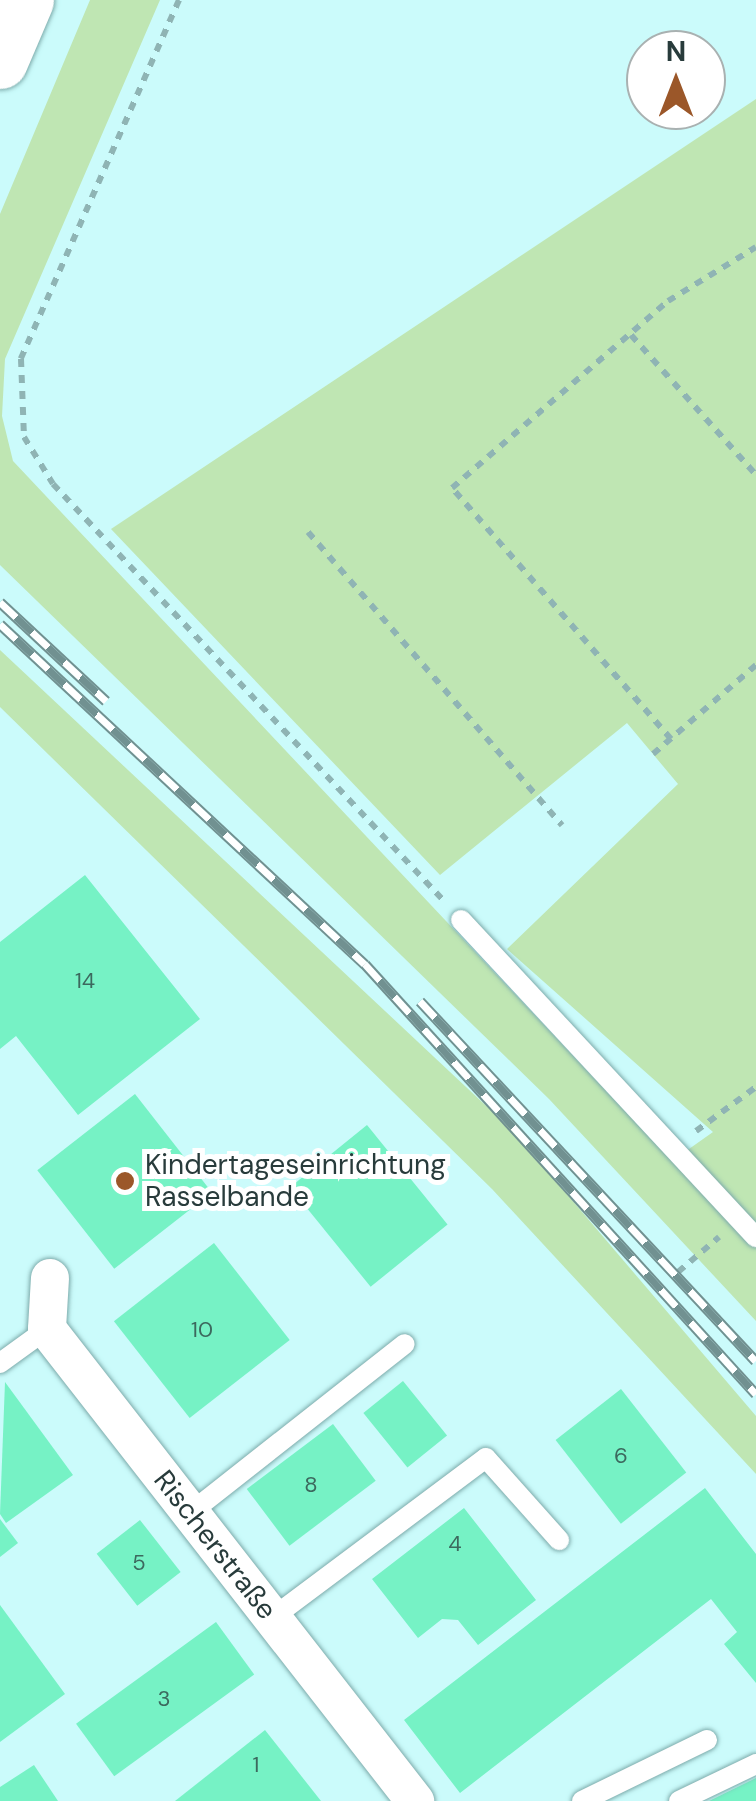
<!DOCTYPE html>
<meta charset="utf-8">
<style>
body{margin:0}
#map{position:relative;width:756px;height:1801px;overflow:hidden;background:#cbfbfb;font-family:"DM Sans",sans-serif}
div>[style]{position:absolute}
.green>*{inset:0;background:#bfe6b3}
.building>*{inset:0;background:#76f2c5;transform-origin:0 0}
.path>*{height:6px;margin-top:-3px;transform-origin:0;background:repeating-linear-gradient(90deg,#8fb4b4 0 8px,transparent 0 16px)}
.roads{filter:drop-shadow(0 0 2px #7dabab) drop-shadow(0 0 2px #7dabab)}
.service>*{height:20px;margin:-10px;padding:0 10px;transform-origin:10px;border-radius:10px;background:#fff}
.minor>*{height:38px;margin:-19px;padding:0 19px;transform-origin:19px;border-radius:19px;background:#fff}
.motorway>*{height:55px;margin:-27.5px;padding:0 27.5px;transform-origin:27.5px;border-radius:27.5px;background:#fff}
.rail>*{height:11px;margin-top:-5.5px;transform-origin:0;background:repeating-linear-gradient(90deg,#fff 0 22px,#719191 0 44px);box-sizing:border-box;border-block:2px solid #719191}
.dots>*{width:28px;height:28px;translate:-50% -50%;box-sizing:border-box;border:5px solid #fff;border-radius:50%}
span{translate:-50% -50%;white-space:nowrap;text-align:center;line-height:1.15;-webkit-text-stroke:10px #fff;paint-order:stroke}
.number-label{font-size:22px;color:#3c695e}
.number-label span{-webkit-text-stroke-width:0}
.poi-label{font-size:28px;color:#283b3b}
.left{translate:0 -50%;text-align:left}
.street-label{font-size:28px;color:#283b3b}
.north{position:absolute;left:626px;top:30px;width:100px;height:100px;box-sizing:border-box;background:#fff;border:2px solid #a9b1b1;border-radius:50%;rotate:0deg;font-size:28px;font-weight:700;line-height:40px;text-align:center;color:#283b3b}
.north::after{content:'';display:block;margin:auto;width:35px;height:45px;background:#9b5729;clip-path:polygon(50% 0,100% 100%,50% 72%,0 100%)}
</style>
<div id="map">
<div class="green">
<div style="clip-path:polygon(90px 0,160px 0,5px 359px,2px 416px,13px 461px,672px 1161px,713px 1132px,507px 949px,678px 784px,627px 723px,440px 875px,111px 529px,756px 99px,756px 1321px,549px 1099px,0 565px,0 214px)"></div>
<div style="clip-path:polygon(0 650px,513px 1131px,756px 1416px,756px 1474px,492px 1189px,0 707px)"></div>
</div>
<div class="building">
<div style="clip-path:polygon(85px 875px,200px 1019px,78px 1115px,16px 1036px,0 1049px,0 942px)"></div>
<div style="left:135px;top:1094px;width:125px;height:124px;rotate:52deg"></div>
<div style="left:367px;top:1125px;width:128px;height:99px;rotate:51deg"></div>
<div style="left:214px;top:1243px;width:123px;height:127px;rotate:52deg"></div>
<div style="left:403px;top:1381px;width:70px;height:51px;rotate:51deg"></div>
<div style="clip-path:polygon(5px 1382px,73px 1475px,6px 1523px,0 1514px)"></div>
<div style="left:621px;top:1389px;width:106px;height:83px;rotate:52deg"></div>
<div style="left:333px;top:1424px;width:71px;height:108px;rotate:53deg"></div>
<div style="clip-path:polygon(705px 1488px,756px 1554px,756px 1683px,724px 1644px,737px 1632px,711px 1599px,460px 1793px,404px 1720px)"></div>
<div style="clip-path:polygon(464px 1508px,536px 1600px,478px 1645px,458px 1620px,442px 1619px,418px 1638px,372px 1579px)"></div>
<div style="clip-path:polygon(0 1519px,18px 1543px,0 1557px)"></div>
<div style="left:140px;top:1520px;width:66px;height:55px;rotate:52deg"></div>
<div style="clip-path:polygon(0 1605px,65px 1694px,0 1742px)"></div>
<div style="left:216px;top:1622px;width:65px;height:173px;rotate:54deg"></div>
<div style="clip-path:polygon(265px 1730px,321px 1801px,175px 1801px)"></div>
<div style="clip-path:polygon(34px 1765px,58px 1801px,0 1801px,0 1787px)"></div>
<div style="clip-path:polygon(756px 1778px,756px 1801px,709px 1801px)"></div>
</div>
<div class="path">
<div style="left:179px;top:0;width:392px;rotate:113.8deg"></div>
<div style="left:21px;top:359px;width:78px;rotate:87.8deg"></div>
<div style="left:24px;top:437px;width:55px;rotate:58.3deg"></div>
<div style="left:53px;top:484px;width:573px;rotate:46.84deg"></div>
<div style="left:631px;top:335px;width:188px;rotate:48.2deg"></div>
<div style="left:308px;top:532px;width:388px;rotate:49.1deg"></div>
<div style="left:671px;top:739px;width:333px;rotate:-131.1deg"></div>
<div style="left:452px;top:488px;width:286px;rotate:-40.9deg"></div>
<div style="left:668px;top:301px;width:103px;rotate:-31.5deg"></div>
<div style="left:653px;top:754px;width:136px;rotate:-40.8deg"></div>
<div style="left:696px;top:1131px;width:74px;rotate:-36.3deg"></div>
<div style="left:678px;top:1272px;width:54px;rotate:-40.5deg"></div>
</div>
<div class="roads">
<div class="service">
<div style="left:461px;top:920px;width:433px;rotate:47.1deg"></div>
<div style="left:0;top:1363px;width:58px;rotate:-35.9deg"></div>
<div style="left:190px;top:1513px;width:273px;rotate:-38.2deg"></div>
<div style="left:272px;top:1618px;width:267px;rotate:-36.8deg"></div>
<div style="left:486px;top:1458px;width:110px;rotate:48.3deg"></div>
<div style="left:582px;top:1801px;width:139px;rotate:-26deg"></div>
<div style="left:679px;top:1801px;width:85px;rotate:-25.7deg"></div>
</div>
<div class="minor">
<div style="left:50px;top:1278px;width:51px;rotate:93.4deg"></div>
<div style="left:47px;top:1329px;width:599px;rotate:52.06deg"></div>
</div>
<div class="motorway">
<div style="left:0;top:61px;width:66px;rotate:-66.9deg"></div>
</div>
</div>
<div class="rail">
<div style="left:0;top:602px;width:145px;rotate:43deg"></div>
<div style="left:0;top:624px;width:499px;rotate:43deg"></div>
<div style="left:365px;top:964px;width:581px;rotate:47.72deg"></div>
<div style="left:420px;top:1001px;width:492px;rotate:47deg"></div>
</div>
<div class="dots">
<div style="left:125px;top:1181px;background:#9b5729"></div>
</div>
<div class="number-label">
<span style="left:85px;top:981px">14</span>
<span style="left:202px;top:1330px">10</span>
<span style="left:621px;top:1456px">6</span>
<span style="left:311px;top:1485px">8</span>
<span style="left:455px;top:1544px">4</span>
<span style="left:139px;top:1563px">5</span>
<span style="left:164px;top:1699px">3</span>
<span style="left:256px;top:1765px">1</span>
</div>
<div class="poi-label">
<span class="left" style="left:145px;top:1181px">Kindertageseinrichtung<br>Rasselbande</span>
</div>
<div class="street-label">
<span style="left:215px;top:1545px;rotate:52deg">Rischerstraße</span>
</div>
<div class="north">N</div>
</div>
